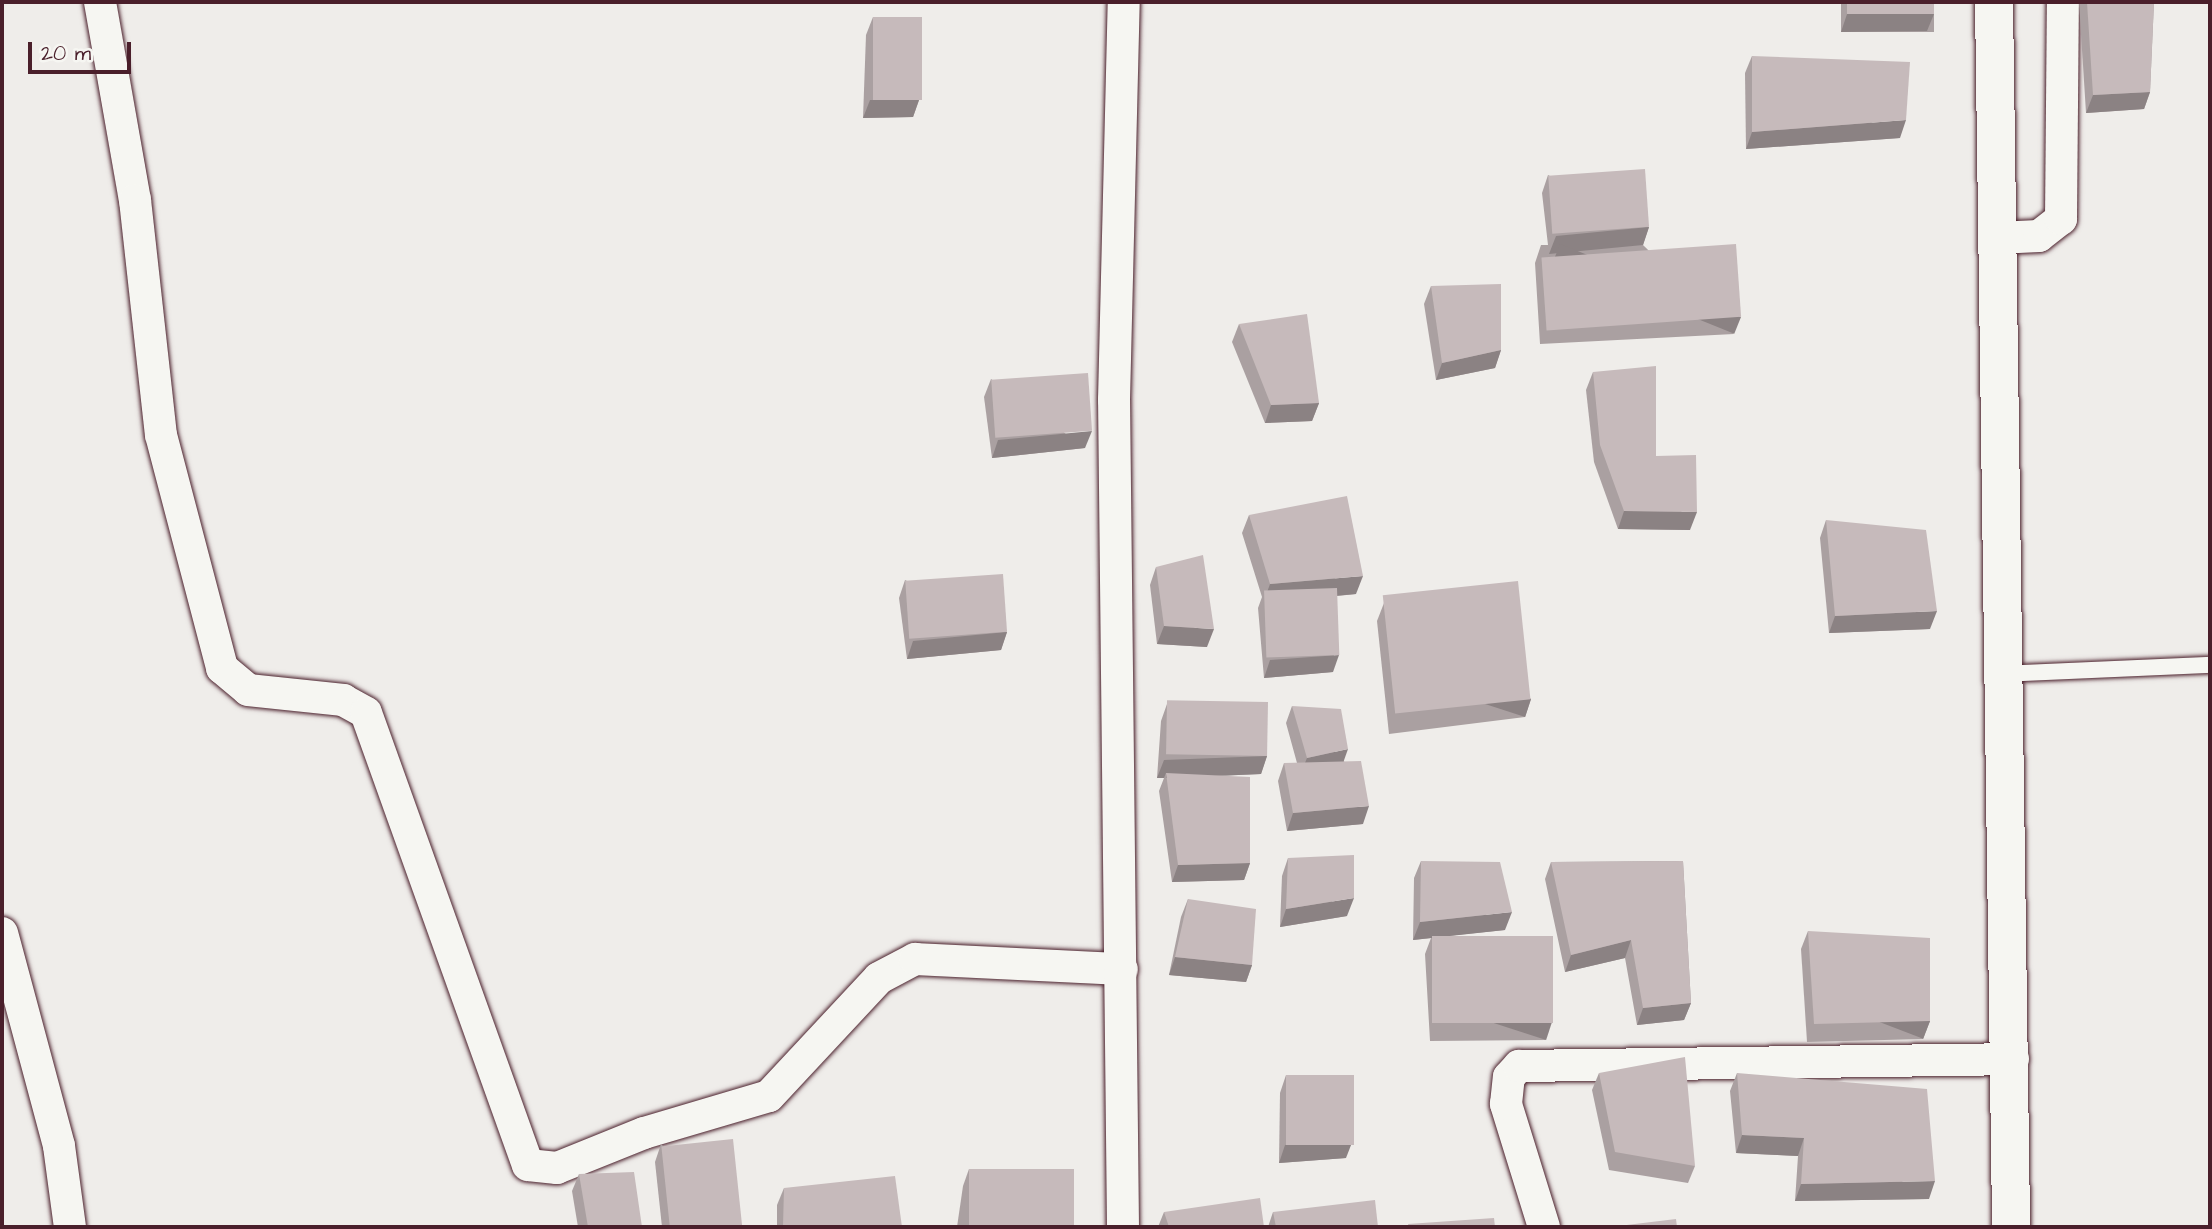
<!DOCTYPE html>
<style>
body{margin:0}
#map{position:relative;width:2212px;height:1229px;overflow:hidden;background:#efedea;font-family:"Architects Daughter",sans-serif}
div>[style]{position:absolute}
.roads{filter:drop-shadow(0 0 2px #4a1f2b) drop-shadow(0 0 2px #4a1f2b)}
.service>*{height:16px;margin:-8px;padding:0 8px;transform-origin:8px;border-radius:8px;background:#f6f6f2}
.minor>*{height:32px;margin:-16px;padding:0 16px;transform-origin:16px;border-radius:16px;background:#f6f6f2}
.secondary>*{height:38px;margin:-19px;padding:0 19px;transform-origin:19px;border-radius:19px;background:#f6f6f2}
.wall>*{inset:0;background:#aaa0a1;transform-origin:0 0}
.shaded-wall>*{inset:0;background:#8b8283;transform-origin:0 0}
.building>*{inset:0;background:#c6babb;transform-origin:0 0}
span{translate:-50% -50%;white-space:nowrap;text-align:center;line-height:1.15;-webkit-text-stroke:5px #f6f6f2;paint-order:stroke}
.frame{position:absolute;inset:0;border:4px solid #4a1f2b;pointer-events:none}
.scale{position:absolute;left:28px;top:42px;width:103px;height:32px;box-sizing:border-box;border:4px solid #4a1f2b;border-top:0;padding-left:9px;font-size:21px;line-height:24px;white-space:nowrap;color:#4a1f2b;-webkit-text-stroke:5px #f6f6f2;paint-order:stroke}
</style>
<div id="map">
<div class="roads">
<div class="service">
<div style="left:2002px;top:674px;width:208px;rotate:-2.5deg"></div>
</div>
<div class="minor">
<div style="left:100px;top:2px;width:201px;rotate:80deg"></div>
<div style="left:135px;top:200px;width:236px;rotate:83.7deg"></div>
<div style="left:161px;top:435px;width:241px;rotate:75.3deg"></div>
<div style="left:222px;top:668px;width:34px;rotate:40deg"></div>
<div style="left:248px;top:690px;width:96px;rotate:6deg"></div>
<div style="left:343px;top:700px;width:26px;rotate:29deg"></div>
<div style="left:366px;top:713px;width:480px;rotate:70.3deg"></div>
<div style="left:528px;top:1165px;width:29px;rotate:6deg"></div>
<div style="left:557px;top:1168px;width:94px;rotate:-21.9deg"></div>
<div style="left:644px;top:1133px;width:130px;rotate:-16.5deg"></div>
<div style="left:769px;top:1096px;width:161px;rotate:-47deg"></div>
<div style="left:879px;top:978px;width:41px;rotate:-27.8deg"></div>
<div style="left:915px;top:959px;width:207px;rotate:2.8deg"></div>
<div style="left:1997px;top:238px;width:42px;rotate:-2.7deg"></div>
<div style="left:2039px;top:236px;width:28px;rotate:-38deg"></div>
<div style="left:2061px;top:219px;width:217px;rotate:-89.5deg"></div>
<div style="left:2px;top:933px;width:220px;rotate:75deg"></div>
<div style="left:59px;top:1146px;width:82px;rotate:82.3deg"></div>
<div style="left:1123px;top:1227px;width:827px;rotate:-90.62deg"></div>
<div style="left:1114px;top:400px;width:398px;rotate:-88.6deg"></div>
<div style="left:1544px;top:1227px;width:129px;rotate:-107.2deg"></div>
<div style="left:1506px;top:1104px;width:27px;rotate:-84deg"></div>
<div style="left:1509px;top:1077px;width:15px;rotate:-48deg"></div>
<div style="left:1519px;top:1066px;width:494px;rotate:-0.8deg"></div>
</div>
<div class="secondary">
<div style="left:1994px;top:2px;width:1225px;rotate:89.2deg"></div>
</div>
</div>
<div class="wall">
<div style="left:1841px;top:2px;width:93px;height:30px"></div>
<div style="clip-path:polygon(2079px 2px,2154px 2px,2150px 92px,2144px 109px,2086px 113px)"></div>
<div style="clip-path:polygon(873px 17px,919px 100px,913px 117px,863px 118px,866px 35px)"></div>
<div style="clip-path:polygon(1752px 56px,1900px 138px,1746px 149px,1745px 73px)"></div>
<div style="clip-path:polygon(1548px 175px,1649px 227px,1643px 245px,1734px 334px,1540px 344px,1535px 263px,1541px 245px,1548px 245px,1542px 193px)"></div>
<div style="clip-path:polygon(1431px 286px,1501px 350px,1495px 368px,1436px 380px,1424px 304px)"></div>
<div style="clip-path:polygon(1239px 324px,1319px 403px,1312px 421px,1265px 423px,1232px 342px)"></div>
<div style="clip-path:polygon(1593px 372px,1656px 456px,1690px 530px,1618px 529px,1594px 462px,1586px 390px)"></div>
<div style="clip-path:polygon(991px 379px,1085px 448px,992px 458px,984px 397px)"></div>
<div style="clip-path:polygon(1249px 515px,1356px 594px,1337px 596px,1333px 672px,1264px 678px,1258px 608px,1262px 597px,1242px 533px)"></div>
<div style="clip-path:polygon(1826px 520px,1930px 629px,1829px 633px,1820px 538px)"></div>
<div style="clip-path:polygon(1156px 567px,1207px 647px,1157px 644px,1150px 585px)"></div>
<div style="clip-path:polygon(905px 580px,1007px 632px,1001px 650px,907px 659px,899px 598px)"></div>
<div style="clip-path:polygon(1384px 603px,1531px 699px,1525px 717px,1389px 734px,1377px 621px)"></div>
<div style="clip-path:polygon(1167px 704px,1267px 756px,1261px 774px,1217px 776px,1250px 863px,1244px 880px,1172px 882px,1159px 791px,1164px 778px,1157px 778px,1161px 721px)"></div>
<div style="clip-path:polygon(1292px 706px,1344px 761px,1363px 824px,1287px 831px,1278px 781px,1284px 763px,1297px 763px,1286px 723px)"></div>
<div style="clip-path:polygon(1288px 858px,1347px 916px,1280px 927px,1282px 876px)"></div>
<div style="clip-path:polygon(1421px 861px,1505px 930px,1447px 936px,1546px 1040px,1430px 1041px,1425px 954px,1431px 938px,1413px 940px,1414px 878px)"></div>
<div style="clip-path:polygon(1683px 861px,1691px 1003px,1684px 1020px,1637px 1025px,1625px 958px,1565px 972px,1545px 879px,1551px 862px)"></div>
<div style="clip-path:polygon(1188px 899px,1252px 965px,1246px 982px,1169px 975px,1181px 917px)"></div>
<div style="clip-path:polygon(1808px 931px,1930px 1021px,1923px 1039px,1807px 1042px,1801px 949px)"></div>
<div style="clip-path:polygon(1599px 1073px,1695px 1166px,1688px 1183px,1609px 1170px,1592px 1090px)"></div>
<div style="clip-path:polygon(1737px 1073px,1929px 1199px,1795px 1201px,1798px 1156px,1736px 1153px,1730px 1091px)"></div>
<div style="clip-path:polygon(1286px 1075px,1346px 1158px,1279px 1163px,1280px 1093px)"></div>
<div style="clip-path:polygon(661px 1144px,742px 1227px,662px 1227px,655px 1162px)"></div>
<div style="clip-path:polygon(969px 1169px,1074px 1227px,957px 1227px,963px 1186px)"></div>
<div style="clip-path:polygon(579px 1174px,642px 1227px,578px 1227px,572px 1191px)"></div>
<div style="clip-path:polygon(784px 1188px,902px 1227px,777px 1227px,777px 1205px)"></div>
<div style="clip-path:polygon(1164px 1212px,1264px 1227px,1158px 1227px)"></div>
<div style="clip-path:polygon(1273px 1212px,1378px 1227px,1268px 1227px)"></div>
</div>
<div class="shaded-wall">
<div style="clip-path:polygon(1847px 14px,1934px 14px,1927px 31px,1841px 32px)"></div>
<div style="clip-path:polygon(2150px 92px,2144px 109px,2086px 113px,2093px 95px)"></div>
<div style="clip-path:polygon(870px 100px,919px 100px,913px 117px,863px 118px)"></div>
<div style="clip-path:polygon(1906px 120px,1900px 138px,1746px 149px,1752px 132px)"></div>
<div style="clip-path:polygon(1649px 227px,1643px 245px,1549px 254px,1556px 236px)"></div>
<div style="left:1741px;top:317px;width:18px;height:195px;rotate:112deg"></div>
<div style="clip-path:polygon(1501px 350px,1495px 368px,1436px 380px,1442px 363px)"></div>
<div style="clip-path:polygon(1319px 403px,1312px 421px,1265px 423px,1271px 405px)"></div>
<div style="clip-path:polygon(1092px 431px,1085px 448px,992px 458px,998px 440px)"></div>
<div style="clip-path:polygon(1624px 511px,1697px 512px,1690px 530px,1618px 529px)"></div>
<div style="clip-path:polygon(1363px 576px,1356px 594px,1265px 602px,1265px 598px,1270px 584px)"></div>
<div style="clip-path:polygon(1937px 611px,1930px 629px,1829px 633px,1835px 616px)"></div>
<div style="clip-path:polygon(1164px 626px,1214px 629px,1207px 647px,1157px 644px)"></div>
<div style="clip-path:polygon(1007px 632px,1001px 650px,907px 659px,913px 641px)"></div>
<div style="clip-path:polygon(1339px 655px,1333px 672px,1264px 678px,1270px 660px)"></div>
<div style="left:1531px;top:699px;width:19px;height:136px;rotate:108deg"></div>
<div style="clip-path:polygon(1348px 749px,1342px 766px,1300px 775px,1307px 758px)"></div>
<div style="clip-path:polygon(1267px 756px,1261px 774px,1166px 778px,1166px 773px,1164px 778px,1157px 778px,1164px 760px)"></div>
<div style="clip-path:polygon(1369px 806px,1363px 824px,1287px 831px,1293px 813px)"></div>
<div style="clip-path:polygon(1250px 863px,1244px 880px,1172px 882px,1178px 865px)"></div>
<div style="clip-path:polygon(1354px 898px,1347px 916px,1280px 927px,1286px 909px)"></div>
<div style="clip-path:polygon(1512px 912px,1505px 930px,1413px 940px,1420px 922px)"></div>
<div style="clip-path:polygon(1631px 940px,1625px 958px,1565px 972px,1571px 955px)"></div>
<div style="clip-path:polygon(1175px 957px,1252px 965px,1246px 982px,1169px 975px)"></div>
<div style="clip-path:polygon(1691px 1003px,1684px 1020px,1637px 1025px,1643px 1008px)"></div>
<div style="left:1930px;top:1021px;width:19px;height:116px;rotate:111deg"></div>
<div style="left:1552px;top:1022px;width:19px;height:116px;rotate:108deg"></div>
<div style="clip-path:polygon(1742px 1135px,1804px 1138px,1798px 1156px,1736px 1153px)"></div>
<div style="clip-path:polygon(1353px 1140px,1346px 1158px,1279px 1163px,1285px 1145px)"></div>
<div style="clip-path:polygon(1935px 1181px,1929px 1199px,1795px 1201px,1801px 1184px)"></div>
</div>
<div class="building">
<div style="left:1847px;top:2px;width:87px;height:12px"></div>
<div style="clip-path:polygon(2087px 2px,2154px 2px,2150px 92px,2093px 95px)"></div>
<div style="left:873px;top:17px;width:49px;height:83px"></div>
<div style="clip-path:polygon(1752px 56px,1910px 62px,1906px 120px,1752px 132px)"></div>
<div style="left:1645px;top:169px;width:58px;height:97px;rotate:86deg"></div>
<div style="left:1736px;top:244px;width:73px;height:195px;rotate:86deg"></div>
<div style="clip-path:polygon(1501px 284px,1501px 350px,1442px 363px,1431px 286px)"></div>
<div style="clip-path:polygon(1307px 314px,1319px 403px,1271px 405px,1239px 324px)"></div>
<div style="clip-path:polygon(1656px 366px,1656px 456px,1696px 455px,1697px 512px,1624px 511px,1600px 445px,1593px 372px)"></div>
<div style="left:1088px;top:373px;width:58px;height:97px;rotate:86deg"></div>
<div style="clip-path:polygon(1347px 496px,1363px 576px,1270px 584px,1249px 515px)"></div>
<div style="clip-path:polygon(1826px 520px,1926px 530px,1937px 611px,1835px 616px)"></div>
<div style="clip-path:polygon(1203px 555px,1214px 629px,1164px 626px,1156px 567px)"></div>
<div style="left:1003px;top:574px;width:58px;height:98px;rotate:86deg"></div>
<div style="left:1518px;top:581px;width:119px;height:136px;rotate:84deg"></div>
<div style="left:1337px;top:588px;width:67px;height:73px;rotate:88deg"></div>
<div style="left:1268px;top:702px;width:54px;height:101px;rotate:91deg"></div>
<div style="clip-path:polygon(1292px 706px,1341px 709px,1348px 749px,1307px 758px)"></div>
<div style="clip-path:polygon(1361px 761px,1369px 806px,1293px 813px,1284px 763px)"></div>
<div style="clip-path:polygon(1166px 773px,1250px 777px,1250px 863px,1178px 865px)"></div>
<div style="clip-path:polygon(1354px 855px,1354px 898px,1286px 909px,1288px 858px)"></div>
<div style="clip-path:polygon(1421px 861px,1500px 862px,1512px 912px,1420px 922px)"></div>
<div style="clip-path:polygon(1683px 861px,1691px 1003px,1643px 1008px,1631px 940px,1571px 955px,1551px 862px)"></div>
<div style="clip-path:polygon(1188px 899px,1256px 909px,1252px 965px,1175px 957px)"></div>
<div style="clip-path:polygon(1808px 931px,1930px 938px,1930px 1021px,1814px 1024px)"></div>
<div style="left:1432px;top:936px;width:121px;height:87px"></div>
<div style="clip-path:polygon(1685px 1057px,1695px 1166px,1615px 1152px,1599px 1073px)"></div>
<div style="clip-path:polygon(1737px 1073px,1927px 1089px,1935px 1181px,1801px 1184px,1804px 1138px,1742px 1135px)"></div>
<div style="left:1286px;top:1075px;width:68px;height:70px"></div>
<div style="left:733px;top:1139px;width:88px;height:72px;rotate:84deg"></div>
<div style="left:969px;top:1169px;width:105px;height:58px"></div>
<div style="clip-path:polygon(634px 1172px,642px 1227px,588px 1227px,579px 1174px)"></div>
<div style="clip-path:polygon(895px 1176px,902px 1227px,783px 1227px,784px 1188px)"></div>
<div style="clip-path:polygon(1260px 1198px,1264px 1227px,1169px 1227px,1164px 1212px)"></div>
<div style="clip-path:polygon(1375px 1200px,1378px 1227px,1276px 1227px,1273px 1212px)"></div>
<div style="clip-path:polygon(1494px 1218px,1495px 1227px,1409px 1227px,1408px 1224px)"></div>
<div style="left:1676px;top:1219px;width:8px;height:85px;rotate:83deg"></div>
</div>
<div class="frame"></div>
<div class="scale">20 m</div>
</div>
